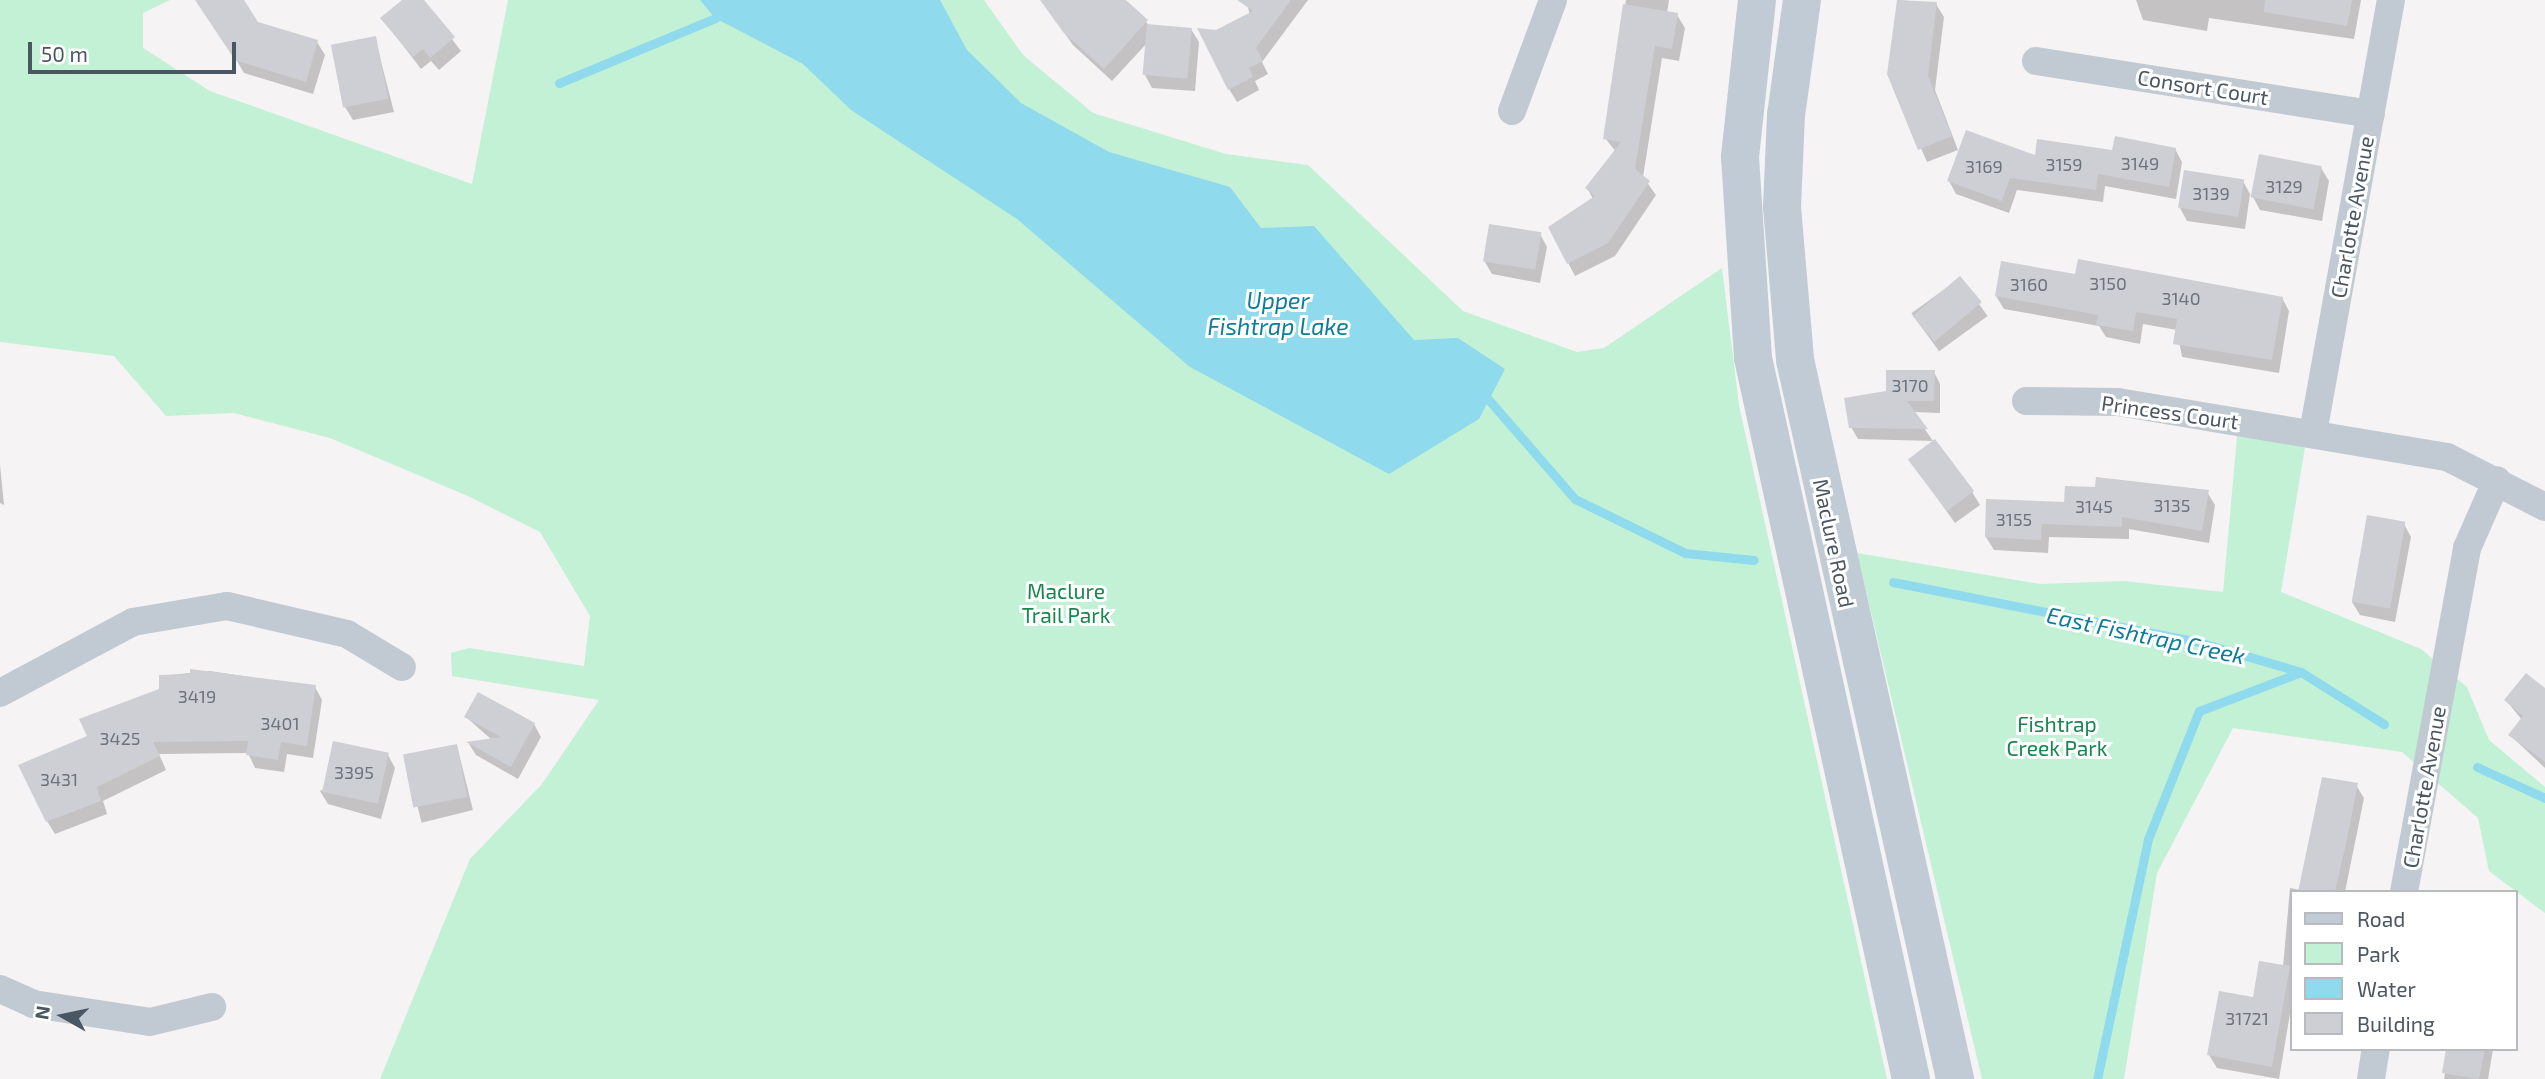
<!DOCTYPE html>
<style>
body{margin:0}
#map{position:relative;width:2545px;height:1079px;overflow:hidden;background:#f5f3f3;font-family:"Exo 2",sans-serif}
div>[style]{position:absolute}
.green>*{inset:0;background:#c3f1d5}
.water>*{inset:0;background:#90daee}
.shadow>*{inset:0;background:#0003;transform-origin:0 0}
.stream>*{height:9px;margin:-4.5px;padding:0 4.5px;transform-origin:4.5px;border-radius:4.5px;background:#90daee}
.building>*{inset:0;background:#cdcfd5;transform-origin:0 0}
.minor>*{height:28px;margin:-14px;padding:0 14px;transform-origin:14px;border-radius:14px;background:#c1cad2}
.secondary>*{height:38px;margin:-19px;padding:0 19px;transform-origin:19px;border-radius:19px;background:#c1cbd6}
span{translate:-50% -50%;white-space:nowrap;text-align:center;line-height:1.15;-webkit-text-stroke:6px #fff;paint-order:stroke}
.number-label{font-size:18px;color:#6b747e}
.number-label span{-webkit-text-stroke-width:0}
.street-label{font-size:21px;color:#4a5661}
.park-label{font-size:21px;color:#17864f}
.water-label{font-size:23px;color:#0c7c9b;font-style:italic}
.legend{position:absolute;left:2290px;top:890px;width:228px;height:161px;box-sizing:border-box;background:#fff;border:2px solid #b7bbc0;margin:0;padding:9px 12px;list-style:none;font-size:21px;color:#4a5661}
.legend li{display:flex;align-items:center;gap:14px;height:35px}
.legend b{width:35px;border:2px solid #b7bbc0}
.north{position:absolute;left:28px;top:981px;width:70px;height:70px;-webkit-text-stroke:5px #fff;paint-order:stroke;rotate:279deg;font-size:19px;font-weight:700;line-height:28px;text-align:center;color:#4a5661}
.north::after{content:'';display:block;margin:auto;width:24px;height:32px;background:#4a5661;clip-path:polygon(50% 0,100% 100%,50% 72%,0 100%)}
.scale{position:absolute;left:28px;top:42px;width:208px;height:32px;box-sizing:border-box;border:4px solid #4a5661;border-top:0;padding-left:9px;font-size:21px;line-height:24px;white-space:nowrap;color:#4a5661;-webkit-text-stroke:5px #fff;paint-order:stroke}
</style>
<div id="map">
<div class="green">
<div style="clip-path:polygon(0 0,170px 0,143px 13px,143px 48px,210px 91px,472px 184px,508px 0,984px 0,1023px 55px,1093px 113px,1226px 154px,1308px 165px,1463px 311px,1577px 352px,1604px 348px,1722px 268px,1739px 405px,1887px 1079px,380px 1079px,470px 859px,542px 784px,599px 700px,452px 676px,451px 653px,469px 648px,584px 666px,590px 616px,540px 532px,468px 496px,330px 438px,234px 413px,166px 416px,114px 356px,0 342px)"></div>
<div style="clip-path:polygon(2238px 426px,2307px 435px,2281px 592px,2421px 649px,2467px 687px,2489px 740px,2545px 787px,2545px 913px,2489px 871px,2478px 818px,2402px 752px,2233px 728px,2157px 873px,2124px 1079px,1982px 1079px,1857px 553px,2040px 584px,2124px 581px,2223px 592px)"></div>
</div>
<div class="water">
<div style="clip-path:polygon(700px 0,940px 0,967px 50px,1021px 103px,1109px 152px,1230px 187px,1261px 228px,1314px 226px,1414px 340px,1458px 338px,1505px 369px,1479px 419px,1389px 474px,1190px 367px,1017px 219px,851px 110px,803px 64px,715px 18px)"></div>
</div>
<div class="shadow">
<div style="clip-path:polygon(201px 0,242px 0,257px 23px,317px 42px,325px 55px,313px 94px,244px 73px)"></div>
<div style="clip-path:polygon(405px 0,422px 0,461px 51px,439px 70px,431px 61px,421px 69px,382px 18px)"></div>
<div style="clip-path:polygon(1041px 0,1123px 0,1150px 26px,1191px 29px,1199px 42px,1195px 91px,1152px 88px,1145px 75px,1148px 42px,1112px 81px,1073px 45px)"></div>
<div style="clip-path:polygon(1246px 0,1308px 0,1262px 62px,1268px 74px,1255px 81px,1259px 90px,1237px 102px,1229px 89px,1250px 15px)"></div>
<div style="clip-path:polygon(1626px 0,1669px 0,1667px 13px,1677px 15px,1685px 28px,1679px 61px,1662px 58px,1643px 177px,1656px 195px,1615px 256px,1575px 276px,1550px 228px,1593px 199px,1587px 188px,1616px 152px,1605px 138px)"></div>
<div style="clip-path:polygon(1898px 0,1936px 4px,1944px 17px,1935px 90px,1958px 150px,1927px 162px,1889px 74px)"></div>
<div style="clip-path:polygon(2136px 0,2361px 0,2354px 39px,2209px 18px,2207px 31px,2143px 20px)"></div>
<div style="clip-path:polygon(375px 38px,394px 112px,353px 120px,345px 107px)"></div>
<div style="clip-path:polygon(2175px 149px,2182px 162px,2176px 199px,2105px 186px,2103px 202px,2017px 190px,2009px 213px,1956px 194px,1949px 181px,2037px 157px)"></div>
<div style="clip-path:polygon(2321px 168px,2329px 181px,2322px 221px,2260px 210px,2253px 197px)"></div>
<div style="clip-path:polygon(2243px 181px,2250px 194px,2245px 229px,2187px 221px,2180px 208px)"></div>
<div style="clip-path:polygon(1540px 234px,1547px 247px,1540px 283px,1492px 274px,1485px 262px)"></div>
<div style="clip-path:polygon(2077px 276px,2282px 298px,2289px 311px,2279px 373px,2182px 357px,2177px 330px,2143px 324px,2140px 344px,2106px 337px,2099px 326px,2004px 309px,1996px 296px)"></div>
<div style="left:1960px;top:278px;width:47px;height:60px;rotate:54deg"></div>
<div style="clip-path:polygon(1934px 372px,1940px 384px,1940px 413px,1913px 412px,1933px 441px,1858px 439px,1851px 427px,1887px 393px)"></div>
<div style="clip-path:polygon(1910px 460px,1972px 492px,1980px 505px,1955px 523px)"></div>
<div style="clip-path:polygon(0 465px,4px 505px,0 503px)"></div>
<div style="clip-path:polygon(2097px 479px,2207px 492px,2215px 505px,2209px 543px,2129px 529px,2129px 539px,2049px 537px,2048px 553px,1994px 550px,1986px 537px,2097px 489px)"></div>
<div style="clip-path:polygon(2404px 524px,2411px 537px,2395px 622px,2360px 615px,2352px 602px)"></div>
<div style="clip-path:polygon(210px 671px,315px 687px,322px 700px,313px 758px,287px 754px,284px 772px,255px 768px,248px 753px,159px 754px,166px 770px,103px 801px,107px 814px,55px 834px,47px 821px,90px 737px,161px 690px,160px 676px)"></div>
<div style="clip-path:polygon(2545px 691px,2545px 768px,2510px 735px,2522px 720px,2506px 700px)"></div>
<div style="clip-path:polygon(466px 717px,534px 724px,541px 737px,518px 779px,476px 755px,469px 744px,492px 740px)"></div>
<div style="left:457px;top:746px;width:66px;height:53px;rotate:76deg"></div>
<div style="clip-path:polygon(388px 755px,395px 768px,381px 819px,328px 804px,320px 791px)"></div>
<div style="clip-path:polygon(2356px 785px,2364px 798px,2345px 892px,2291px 892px,2291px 1008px,2279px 1079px,2217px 1068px,2209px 1055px,2283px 967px,2290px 888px,2300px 890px)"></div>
<div style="clip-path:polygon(2449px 1049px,2493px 1049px,2488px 1079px,2444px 1079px)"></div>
</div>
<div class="stream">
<div style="left:559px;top:83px;width:169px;rotate:-22.6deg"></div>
<div style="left:715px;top:18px;width:26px;rotate:-43deg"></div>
<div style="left:1478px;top:396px;width:10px;rotate:17deg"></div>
<div style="left:1488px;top:399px;width:133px;rotate:49deg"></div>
<div style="left:1575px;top:499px;width:123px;rotate:26.1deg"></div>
<div style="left:1685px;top:553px;width:69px;rotate:5.8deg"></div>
<div style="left:1893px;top:582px;width:308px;rotate:11.1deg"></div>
<div style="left:2195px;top:641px;width:110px;rotate:16.3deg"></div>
<div style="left:2301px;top:672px;width:98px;rotate:32.1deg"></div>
<div style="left:2477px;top:767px;width:75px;rotate:24.5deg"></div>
<div style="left:2097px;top:1079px;width:245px;rotate:-78deg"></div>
<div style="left:2148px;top:839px;width:138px;rotate:-68.3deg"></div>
<div style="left:2199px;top:711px;width:109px;rotate:-20.9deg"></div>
</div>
<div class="building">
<div style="clip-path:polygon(195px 0,244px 0,258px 22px,318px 40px,306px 82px,235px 60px)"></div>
<div style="clip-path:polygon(402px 0,424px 0,455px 37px,430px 58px,423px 49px,413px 57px,380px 18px)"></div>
<div style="clip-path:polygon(1040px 0,1126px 0,1148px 20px,1104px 69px,1063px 32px)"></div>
<div style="clip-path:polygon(1237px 0,1291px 0,1256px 48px,1263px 61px,1249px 68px,1253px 77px,1228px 90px,1197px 28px,1216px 30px,1253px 11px)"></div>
<div style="clip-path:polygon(1897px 0,1937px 2px,1928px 76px,1952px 136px,1918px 150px,1887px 74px)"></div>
<div style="clip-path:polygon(2265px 0,2352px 0,2347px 26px,2264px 12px)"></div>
<div style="clip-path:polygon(1623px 4px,1678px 13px,1672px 49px,1655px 46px,1635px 169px,1650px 181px,1608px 243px,1567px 264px,1548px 227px,1595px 196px,1585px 188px,1621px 142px,1603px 139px)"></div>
<div style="left:1147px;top:24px;width:45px;height:51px;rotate:5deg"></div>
<div style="left:376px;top:36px;width:64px;height:46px;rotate:79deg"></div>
<div style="clip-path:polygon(1966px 130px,2035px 155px,2037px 139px,2112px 150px,2115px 136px,2176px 148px,2169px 187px,2098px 174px,2096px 190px,2010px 178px,2002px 201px,1947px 181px)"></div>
<div style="left:2259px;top:154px;width:64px;height:44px;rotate:11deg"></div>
<div style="left:2184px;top:170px;width:61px;height:38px;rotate:9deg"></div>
<div style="left:1489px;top:224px;width:53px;height:38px;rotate:9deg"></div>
<div style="clip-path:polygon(2078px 259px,2283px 297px,2272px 360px,2173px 344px,2177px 319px,2136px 312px,2133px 331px,2096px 325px,2098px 315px,1995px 296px,2001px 261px,2075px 274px)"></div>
<div style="left:1960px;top:276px;width:34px;height:62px;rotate:50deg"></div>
<div style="clip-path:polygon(1886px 370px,1935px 370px,1934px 401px,1907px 401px,1928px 429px,1849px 428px,1844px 398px,1886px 391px)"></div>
<div style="left:1935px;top:439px;width:65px;height:34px;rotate:53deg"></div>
<div style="clip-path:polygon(2096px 477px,2209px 490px,2202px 531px,2122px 517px,2122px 527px,2042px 524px,2041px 540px,1985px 537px,1986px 499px,2064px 502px,2065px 486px,2095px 487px)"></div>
<div style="left:2367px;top:515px;width:39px;height:88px;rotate:10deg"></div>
<div style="clip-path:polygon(190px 669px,316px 685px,307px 746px,281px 742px,278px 760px,246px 755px,248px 741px,153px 742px,160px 756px,97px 787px,101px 801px,46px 822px,18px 765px,87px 736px,79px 719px,159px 689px,159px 675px,190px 674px)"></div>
<div style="clip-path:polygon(2526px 673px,2545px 688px,2545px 762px,2508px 735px,2523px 716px,2504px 700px)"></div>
<div style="clip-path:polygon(478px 692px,535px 723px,511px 767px,466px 742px,501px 737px,464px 717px)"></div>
<div style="left:333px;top:741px;width:57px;height:52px;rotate:12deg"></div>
<div style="left:457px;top:744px;width:54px;height:55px;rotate:79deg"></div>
<div style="clip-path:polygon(2322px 777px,2358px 783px,2347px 839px,2335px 892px,2298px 892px)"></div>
<div style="clip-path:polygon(2259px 961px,2290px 966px,2272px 1067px,2207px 1055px,2219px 991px,2253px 997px)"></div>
<div style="clip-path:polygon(2446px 1049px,2485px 1049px,2479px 1079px,2442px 1073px)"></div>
</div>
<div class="minor">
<div style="left:2036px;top:61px;width:339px;rotate:9deg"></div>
<div style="left:1512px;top:111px;width:118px;rotate:-69.7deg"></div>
<div style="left:2026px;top:401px;width:92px;rotate:0.6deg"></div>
<div style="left:2118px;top:402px;width:334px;rotate:9.5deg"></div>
<div style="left:2447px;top:457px;width:110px;rotate:27deg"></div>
<div style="left:2313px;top:433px;width:440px;rotate:-79.8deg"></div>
<div style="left:0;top:693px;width:151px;rotate:-28.1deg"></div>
<div style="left:133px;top:622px;width:95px;rotate:-9.7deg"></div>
<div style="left:227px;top:606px;width:123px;rotate:13.1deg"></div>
<div style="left:347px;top:634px;width:64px;rotate:31deg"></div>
<div style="left:2404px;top:892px;width:350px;rotate:-79.6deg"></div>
<div style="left:2467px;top:548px;width:74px;rotate:-66.2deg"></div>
<div style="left:0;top:989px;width:36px;rotate:24deg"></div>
<div style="left:33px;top:1004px;width:118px;rotate:8.7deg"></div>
<div style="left:150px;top:1022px;width:64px;rotate:-13.6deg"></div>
<div style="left:2371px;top:1079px;width:30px;rotate:-81deg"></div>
</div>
<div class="secondary">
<div style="left:1757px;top:0;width:158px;rotate:96.2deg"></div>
<div style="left:1740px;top:157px;width:201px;rotate:86.3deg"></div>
<div style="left:1753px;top:358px;width:738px;rotate:77.64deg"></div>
<div style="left:1802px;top:0;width:116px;rotate:97.9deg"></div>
<div style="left:1786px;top:115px;width:92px;rotate:92.5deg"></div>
<div style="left:1782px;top:207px;width:154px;rotate:85.1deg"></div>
<div style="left:1795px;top:360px;width:737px;rotate:77.45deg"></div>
</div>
<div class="number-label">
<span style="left:2140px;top:163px">3149</span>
<span style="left:2064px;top:164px">3159</span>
<span style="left:1984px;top:166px">3169</span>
<span style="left:2284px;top:186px">3129</span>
<span style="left:2211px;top:193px">3139</span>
<span style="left:2108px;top:283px">3150</span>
<span style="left:2029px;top:284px">3160</span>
<span style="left:2181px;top:298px">3140</span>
<span style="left:1910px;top:385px">3170</span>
<span style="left:2172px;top:505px">3135</span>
<span style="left:2094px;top:506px">3145</span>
<span style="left:2014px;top:519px">3155</span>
<span style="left:197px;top:696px">3419</span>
<span style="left:280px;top:723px">3401</span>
<span style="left:120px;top:738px">3425</span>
<span style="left:354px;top:772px">3395</span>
<span style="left:59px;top:779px">3431</span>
<span style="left:2247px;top:1018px">31721</span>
</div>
<div class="street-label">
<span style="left:2203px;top:87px;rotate:9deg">Consort Court</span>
<span style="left:2352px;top:217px;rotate:-80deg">Charlotte Avenue</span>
<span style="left:2170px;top:412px;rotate:8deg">Princess Court</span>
<span style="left:1834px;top:543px;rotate:78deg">Maclure Road</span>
<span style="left:2424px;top:787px;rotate:-80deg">Charlotte Avenue</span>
</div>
<div class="park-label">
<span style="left:1066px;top:603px">Maclure<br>Trail Park</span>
<span style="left:2057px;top:736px">Fishtrap<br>Creek Park</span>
</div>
<div class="water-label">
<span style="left:1278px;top:313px">Upper<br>Fishtrap Lake</span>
<span style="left:2146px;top:635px;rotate:12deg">East Fishtrap Creek</span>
</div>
<ul class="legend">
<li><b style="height:9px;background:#c1cbd6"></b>Road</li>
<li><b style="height:19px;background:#c3f1d5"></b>Park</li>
<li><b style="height:19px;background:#90daee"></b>Water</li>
<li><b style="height:19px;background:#cdcfd5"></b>Building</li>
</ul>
<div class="north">N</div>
<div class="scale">50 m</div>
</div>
